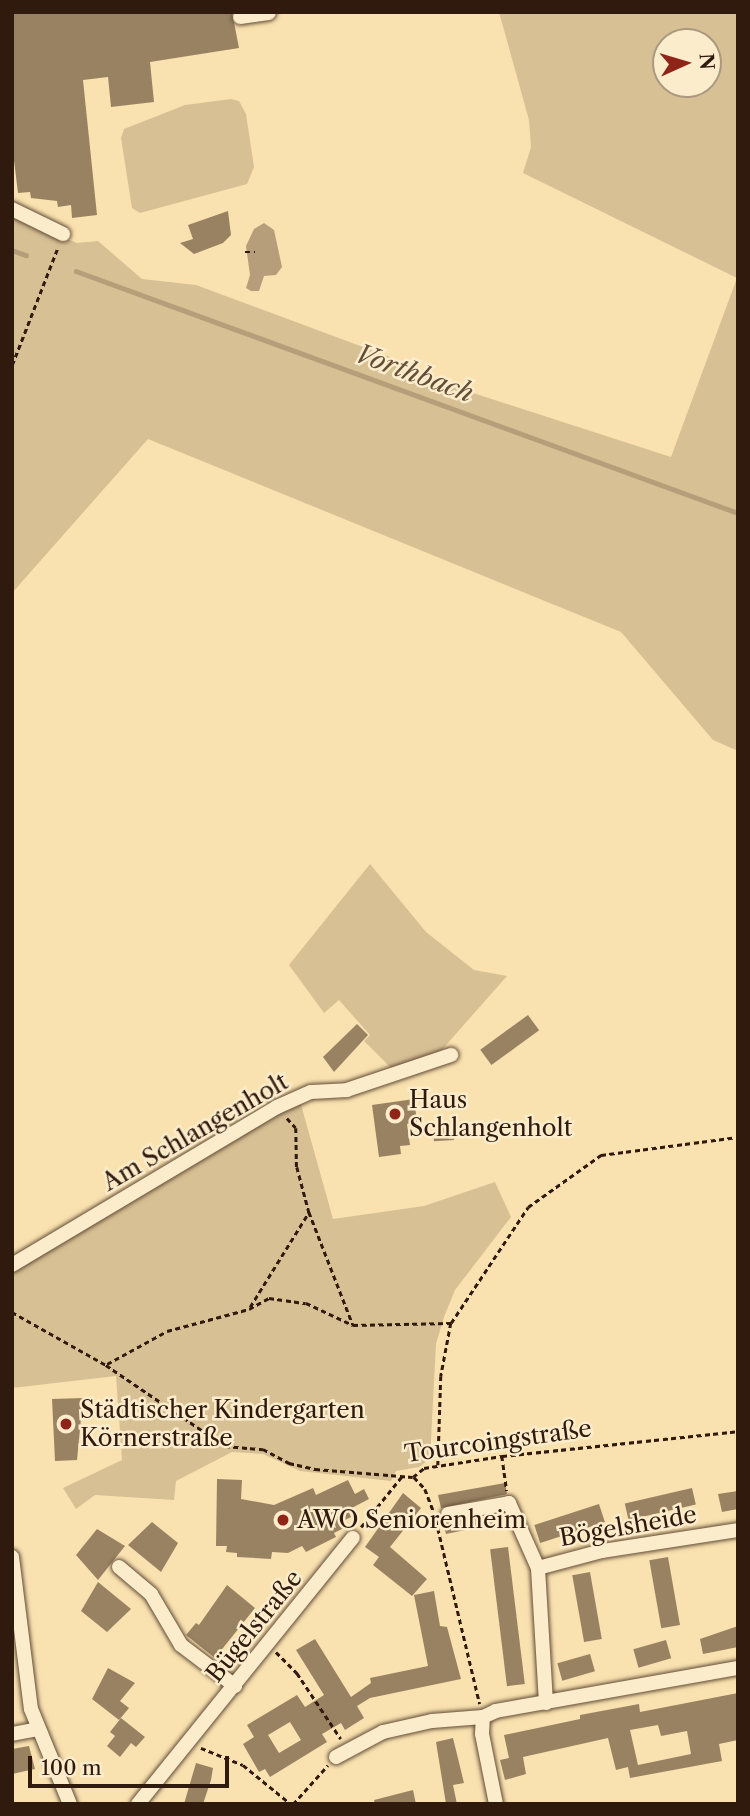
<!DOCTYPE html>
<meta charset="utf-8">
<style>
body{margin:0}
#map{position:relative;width:750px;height:1816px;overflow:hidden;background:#f9e2b0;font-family:"Libre Caslon Text",serif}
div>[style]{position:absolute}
.green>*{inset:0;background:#d7c094}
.water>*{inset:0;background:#b59e79}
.stream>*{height:4.5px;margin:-2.25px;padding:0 2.25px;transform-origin:2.25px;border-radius:2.25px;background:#b59e79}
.building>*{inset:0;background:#998262;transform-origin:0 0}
.path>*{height:2.5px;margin-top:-1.25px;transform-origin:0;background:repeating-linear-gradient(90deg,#30190d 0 5px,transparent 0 8.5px)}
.roads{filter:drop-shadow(0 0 2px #624b36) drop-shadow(0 0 2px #624b36)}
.minor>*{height:14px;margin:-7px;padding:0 7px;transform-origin:7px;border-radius:7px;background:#fbeccc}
.dots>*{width:19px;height:19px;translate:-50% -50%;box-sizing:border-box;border:4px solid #fbeccc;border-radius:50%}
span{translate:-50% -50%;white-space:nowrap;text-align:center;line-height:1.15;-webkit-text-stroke:5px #fbeccc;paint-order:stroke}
.poi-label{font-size:24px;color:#30190d}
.left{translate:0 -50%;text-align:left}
.street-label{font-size:24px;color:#30190d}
.water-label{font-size:26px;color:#654e38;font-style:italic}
.frame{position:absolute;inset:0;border:14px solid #30190d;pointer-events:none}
.north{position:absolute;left:652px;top:28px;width:70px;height:70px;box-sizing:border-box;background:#fbeccc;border:2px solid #aa9880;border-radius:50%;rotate:86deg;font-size:19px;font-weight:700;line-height:28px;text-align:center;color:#30190d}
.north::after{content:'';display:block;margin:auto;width:24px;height:32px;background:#8f2418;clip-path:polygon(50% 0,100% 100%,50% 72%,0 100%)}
.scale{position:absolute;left:28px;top:1756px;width:201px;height:32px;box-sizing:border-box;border:4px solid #30190d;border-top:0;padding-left:9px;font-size:21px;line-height:24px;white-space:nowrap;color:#30190d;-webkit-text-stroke:5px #fbeccc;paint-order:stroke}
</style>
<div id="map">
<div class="green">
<div style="clip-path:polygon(evenodd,499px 12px,738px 12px,738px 751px,713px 740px,621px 632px,148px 439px,12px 593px,12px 216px,77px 243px,98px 241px,142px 279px,196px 285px,390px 357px,399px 369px,671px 457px,737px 278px,523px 173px,531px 147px,529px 120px,499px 12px,666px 42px,708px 42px,708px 84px,666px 84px,666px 42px)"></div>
<div style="clip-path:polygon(231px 99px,239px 101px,246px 114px,254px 167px,247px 184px,140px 213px,132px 208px,121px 138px,124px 129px,185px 105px)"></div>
<div style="clip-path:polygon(370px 864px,426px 932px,474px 970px,507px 976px,439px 1053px,391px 1068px,364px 1041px,370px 1035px,339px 1000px,324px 1013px,289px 965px)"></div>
<div style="clip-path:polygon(300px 1101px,333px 1219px,424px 1206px,495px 1182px,511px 1217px,455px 1290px,444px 1317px,436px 1344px,430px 1459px,419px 1467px,396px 1471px,391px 1481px,300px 1471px,263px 1454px,232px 1452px,176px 1481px,174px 1500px,95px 1495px,76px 1509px,63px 1488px,122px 1460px,116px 1376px,12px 1388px,12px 1268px)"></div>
</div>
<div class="water">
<div style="clip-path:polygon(264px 223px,274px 230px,282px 267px,276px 275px,264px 276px,259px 291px,251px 291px,246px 288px,250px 275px,246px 246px,254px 229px)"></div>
</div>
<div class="stream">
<div style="left:12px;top:250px;width:15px;rotate:20deg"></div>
<div style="left:76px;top:271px;width:705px;rotate:20.08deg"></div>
</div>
<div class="building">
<div style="clip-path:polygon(12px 12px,232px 12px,239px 48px,150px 62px,154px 102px,111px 107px,108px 77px,83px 80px,97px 215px,72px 218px,71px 205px,58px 207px,57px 201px,31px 198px,30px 192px,18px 193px,12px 144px)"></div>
<div style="clip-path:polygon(228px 211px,231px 235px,223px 243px,194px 254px,180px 243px,193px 239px,188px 225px)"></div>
<div style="left:528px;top:1015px;width:19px;height:59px;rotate:54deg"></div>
<div style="clip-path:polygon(357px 1024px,368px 1035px,334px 1072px,323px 1057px)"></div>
<div style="clip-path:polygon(414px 1099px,417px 1122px,407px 1124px,410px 1145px,400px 1146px,401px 1154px,379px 1157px,372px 1105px)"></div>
<div style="left:453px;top:1127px;width:13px;height:20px;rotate:86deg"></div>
<div style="clip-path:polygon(83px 1398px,77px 1460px,55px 1461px,52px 1399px)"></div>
<div style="clip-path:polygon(217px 1479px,242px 1480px,241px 1499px,274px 1505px,313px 1488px,316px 1495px,348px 1480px,355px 1494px,364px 1489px,369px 1499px,348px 1510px,351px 1517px,341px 1522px,344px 1528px,334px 1533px,336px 1537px,306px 1552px,302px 1546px,288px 1553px,272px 1552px,271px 1559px,237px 1557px,237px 1553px,226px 1552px,227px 1546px,216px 1546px)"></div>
<div style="clip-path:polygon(505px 1483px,507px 1494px,441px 1508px,438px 1495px)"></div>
<div style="left:692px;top:1488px;width:17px;height:69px;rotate:77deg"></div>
<div style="clip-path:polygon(738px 1491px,738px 1509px,722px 1512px,718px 1494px)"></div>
<div style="clip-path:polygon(403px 1493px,421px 1508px,390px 1547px,427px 1579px,412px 1596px,373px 1565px,379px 1557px,365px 1547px)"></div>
<div style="left:599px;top:1504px;width:19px;height:68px;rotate:72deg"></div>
<div style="clip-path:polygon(494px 1516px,495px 1524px,446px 1534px,443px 1522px)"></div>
<div style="clip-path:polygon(152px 1522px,178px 1543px,161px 1572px,128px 1545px)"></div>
<div style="clip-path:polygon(97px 1529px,125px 1546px,98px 1580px,76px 1555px)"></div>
<div style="left:508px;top:1547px;width:138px;height:18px;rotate:83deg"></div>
<div style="left:668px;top:1557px;width:69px;height:19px;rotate:80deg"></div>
<div style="left:590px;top:1572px;width:68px;height:18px;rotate:80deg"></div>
<div style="clip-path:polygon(98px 1582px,131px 1609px,107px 1632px,81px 1611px)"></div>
<div style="clip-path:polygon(227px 1585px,255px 1608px,215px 1658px,186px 1635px,196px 1623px,199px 1625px)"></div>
<div style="clip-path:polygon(evenodd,434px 1591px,440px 1626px,447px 1627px,461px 1679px,370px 1698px,357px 1706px,364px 1718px,345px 1730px,341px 1723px,322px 1734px,327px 1742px,270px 1777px,265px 1769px,259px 1772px,243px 1744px,254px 1737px,247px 1725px,297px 1695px,305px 1707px,324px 1695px,296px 1650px,315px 1639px,351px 1697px,371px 1683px,370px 1678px,428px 1666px,414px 1595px,434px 1591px,290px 1722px,301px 1740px,279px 1753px,268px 1735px,290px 1722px)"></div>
<div style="clip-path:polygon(738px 1626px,738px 1647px,703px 1654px,700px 1639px)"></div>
<div style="left:666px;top:1640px;width:19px;height:34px;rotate:74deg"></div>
<div style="left:590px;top:1654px;width:18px;height:34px;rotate:74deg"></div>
<div style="clip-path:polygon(108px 1668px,135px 1683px,120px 1701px,129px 1708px,119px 1720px,92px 1699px)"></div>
<div style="clip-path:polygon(evenodd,738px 1693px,738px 1740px,719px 1744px,722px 1761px,630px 1778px,628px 1767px,616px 1770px,608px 1738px,523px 1757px,526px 1774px,505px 1780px,500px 1760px,509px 1758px,504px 1735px,580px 1719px,580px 1715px,639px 1704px,640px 1712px,738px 1693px,658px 1725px,661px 1736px,687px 1731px,691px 1754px,638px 1765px,630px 1730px,658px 1725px)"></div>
<div style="clip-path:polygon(121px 1718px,145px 1737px,136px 1747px,131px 1743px,120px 1757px,107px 1746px,115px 1736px,110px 1732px)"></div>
<div style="clip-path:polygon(453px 1738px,464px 1783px,453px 1785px,457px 1804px,446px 1804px,436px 1742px)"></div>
<div style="clip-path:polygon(29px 1746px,35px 1769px,12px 1774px,12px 1749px)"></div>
<div style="clip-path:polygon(196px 1763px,213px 1768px,211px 1780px,203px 1804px,184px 1804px)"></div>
<div style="clip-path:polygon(413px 1790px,416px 1804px,375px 1804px,374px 1800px)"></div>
</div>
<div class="path">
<div style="left:245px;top:252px;width:10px"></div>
<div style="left:12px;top:365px;width:127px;rotate:-68.7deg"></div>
<div style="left:287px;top:1118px;width:13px;rotate:48deg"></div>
<div style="left:296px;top:1128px;width:39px;rotate:89deg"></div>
<div style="left:297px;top:1167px;width:47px;rotate:75.1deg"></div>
<div style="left:309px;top:1212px;width:121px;rotate:68.7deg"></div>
<div style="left:250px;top:1307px;width:112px;rotate:-58.2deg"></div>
<div style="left:12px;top:1312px;width:108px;rotate:29.4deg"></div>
<div style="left:106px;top:1365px;width:144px;rotate:34.2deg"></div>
<div style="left:225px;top:1446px;width:38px;rotate:5deg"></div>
<div style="left:263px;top:1449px;width:30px;rotate:28deg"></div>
<div style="left:289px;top:1463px;width:27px;rotate:13deg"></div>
<div style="left:315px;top:1469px;width:98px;rotate:4.7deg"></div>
<div style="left:413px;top:1477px;width:14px;rotate:-39deg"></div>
<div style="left:424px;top:1468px;width:79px;rotate:-8.7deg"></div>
<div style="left:502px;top:1456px;width:237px;rotate:-6deg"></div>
<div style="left:451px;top:1323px;width:139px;rotate:-56.4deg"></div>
<div style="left:528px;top:1207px;width:90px;rotate:-35.5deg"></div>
<div style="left:601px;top:1155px;width:138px;rotate:-7.5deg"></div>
<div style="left:107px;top:1364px;width:68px;rotate:-28.8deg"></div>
<div style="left:167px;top:1331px;width:85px;rotate:-15deg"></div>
<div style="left:249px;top:1309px;width:23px;rotate:-29deg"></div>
<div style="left:269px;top:1298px;width:37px;rotate:8deg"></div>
<div style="left:306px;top:1303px;width:52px;rotate:25.1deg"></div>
<div style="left:353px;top:1325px;width:98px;rotate:-1.2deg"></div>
<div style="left:451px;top:1323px;width:54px;rotate:100.7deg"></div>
<div style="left:441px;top:1376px;width:89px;rotate:91.9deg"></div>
<div style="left:502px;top:1456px;width:35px;rotate:82deg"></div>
<div style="left:414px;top:1477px;width:16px;rotate:47deg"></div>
<div style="left:425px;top:1489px;width:26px;rotate:69deg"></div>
<div style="left:436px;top:1520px;width:189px;rotate:76.6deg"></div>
<div style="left:361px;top:1527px;width:67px;rotate:-51.1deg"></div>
<div style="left:276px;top:1652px;width:30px;rotate:45deg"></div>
<div style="left:297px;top:1673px;width:79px;rotate:56.3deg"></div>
<div style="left:201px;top:1748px;width:45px;rotate:22deg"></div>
<div style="left:243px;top:1765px;width:62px;rotate:39.1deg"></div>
<div style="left:293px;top:1804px;width:52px;rotate:-48.1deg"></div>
</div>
<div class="roads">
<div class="minor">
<div style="left:240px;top:17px;width:29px;rotate:-8deg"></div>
<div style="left:12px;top:209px;width:57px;rotate:26.1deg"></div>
<div style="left:12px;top:1265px;width:309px;rotate:-30.8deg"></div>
<div style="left:277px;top:1107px;width:37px;rotate:-24deg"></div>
<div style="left:311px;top:1092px;width:36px;rotate:-3deg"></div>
<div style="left:347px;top:1090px;width:110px;rotate:-18.6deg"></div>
<div style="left:448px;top:1514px;width:62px;rotate:-10.2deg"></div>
<div style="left:509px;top:1503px;width:71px;rotate:66deg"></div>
<div style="left:12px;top:1557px;width:153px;rotate:82.9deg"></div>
<div style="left:31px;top:1709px;width:103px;rotate:67.7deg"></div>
<div style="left:119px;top:1567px;width:42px;rotate:40.2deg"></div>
<div style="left:151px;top:1594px;width:59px;rotate:59.5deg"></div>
<div style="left:181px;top:1645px;width:68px;rotate:37.2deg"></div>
<div style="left:546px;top:1703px;width:135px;rotate:-93.4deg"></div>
<div style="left:538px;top:1568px;width:66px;rotate:-14.9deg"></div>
<div style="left:602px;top:1551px;width:138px;rotate:-8.8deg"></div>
<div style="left:12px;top:1734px;width:26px;rotate:-11deg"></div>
<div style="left:336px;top:1757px;width:53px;rotate:-28deg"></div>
<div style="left:383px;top:1732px;width:50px;rotate:-12.7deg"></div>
<div style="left:432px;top:1721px;width:51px;rotate:-4.5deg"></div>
<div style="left:138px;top:1804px;width:342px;rotate:-51.1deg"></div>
<div style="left:496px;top:1804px;width:71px;rotate:-101.3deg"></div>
<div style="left:482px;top:1734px;width:17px;rotate:-87deg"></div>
<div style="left:483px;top:1717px;width:14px;rotate:-25deg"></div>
<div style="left:496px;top:1711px;width:246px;rotate:-10.1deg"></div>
</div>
</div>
<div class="dots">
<div style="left:395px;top:1114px;background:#8f2418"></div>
<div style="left:66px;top:1424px;background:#8f2418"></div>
<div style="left:283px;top:1520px;background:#8f2418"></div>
</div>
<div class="poi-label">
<span class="left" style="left:409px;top:1114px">Haus<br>Schlangenholt</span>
<span class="left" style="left:80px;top:1424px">Städtischer Kindergarten<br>Körnerstraße</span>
<span class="left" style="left:297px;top:1520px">AWO Seniorenheim</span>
</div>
<div class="street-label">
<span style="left:195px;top:1132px;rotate:-30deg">Am Schlangenholt</span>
<span style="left:498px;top:1441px;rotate:-8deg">Tourcoingstraße</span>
<span style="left:628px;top:1526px;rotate:-10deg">Bögelsheide</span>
<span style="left:254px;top:1626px;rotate:-51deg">Bügelstraße</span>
</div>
<div class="water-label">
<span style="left:414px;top:374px;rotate:20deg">Vorthbach</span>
</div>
<div class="frame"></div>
<div class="north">N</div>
<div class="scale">100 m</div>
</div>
